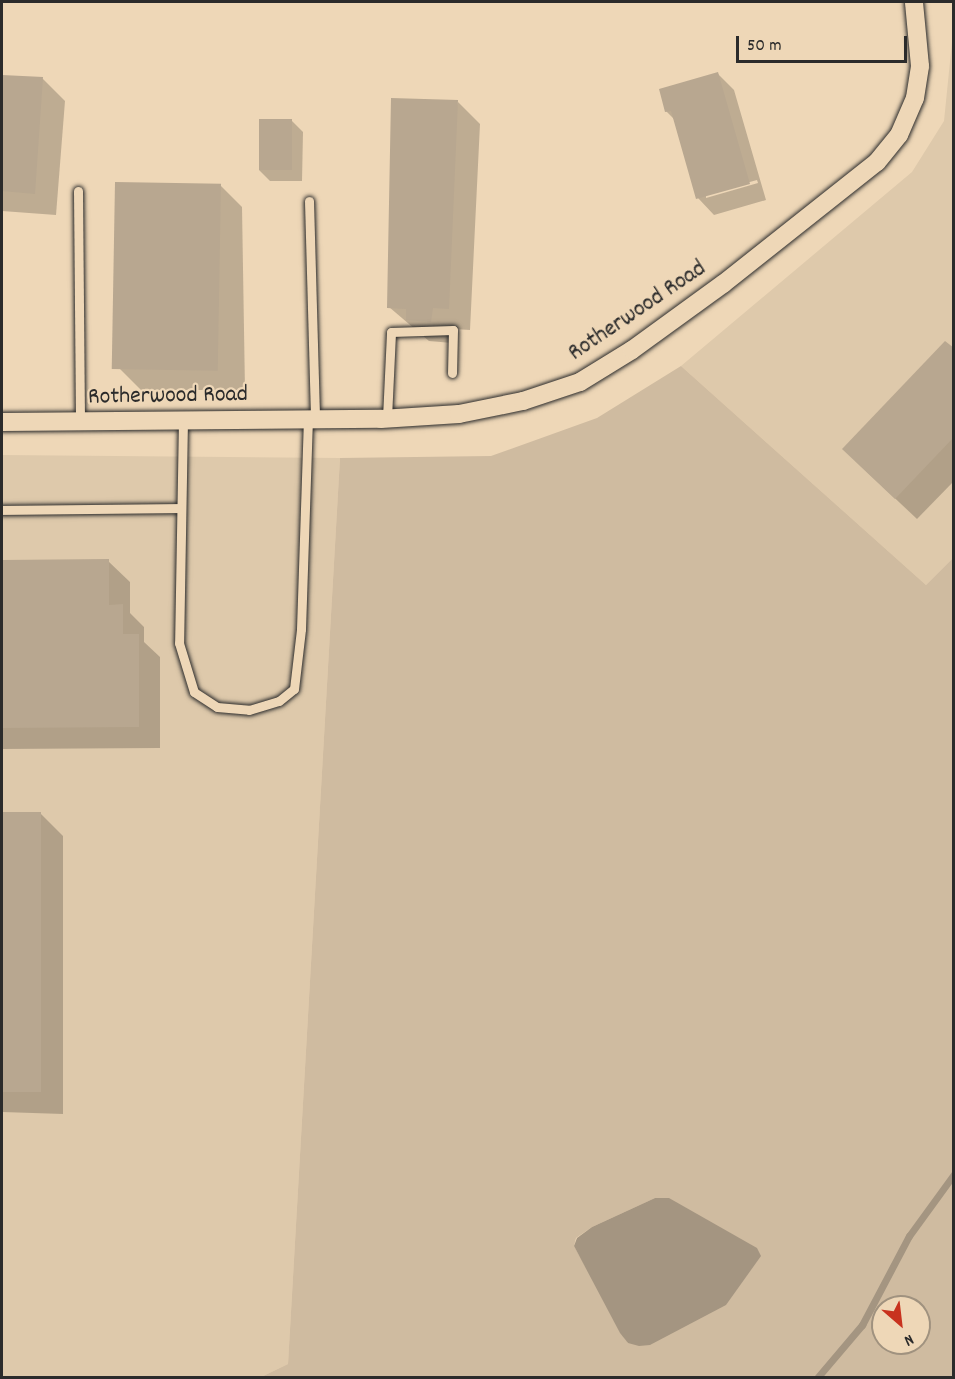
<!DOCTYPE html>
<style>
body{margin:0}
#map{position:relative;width:955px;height:1379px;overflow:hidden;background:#eed7b7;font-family:Dekko,sans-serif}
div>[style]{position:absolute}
.built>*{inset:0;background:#dec9ab}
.green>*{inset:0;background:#cfbba0}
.water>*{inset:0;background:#a49581}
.shadow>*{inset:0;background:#0003}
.stream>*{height:7px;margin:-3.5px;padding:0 3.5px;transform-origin:3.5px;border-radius:3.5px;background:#a49581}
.building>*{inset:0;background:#b8a790;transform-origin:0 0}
.roads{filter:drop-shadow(0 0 2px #2b2b2b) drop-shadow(0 0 2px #2b2b2b)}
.lane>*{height:9px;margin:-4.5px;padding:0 4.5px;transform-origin:4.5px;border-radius:4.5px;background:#eed7b7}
.street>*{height:18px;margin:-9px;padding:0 9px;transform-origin:9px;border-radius:9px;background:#eed7b7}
span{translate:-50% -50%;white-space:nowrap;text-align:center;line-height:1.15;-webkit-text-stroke:4.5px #eed7b7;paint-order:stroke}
.street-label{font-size:24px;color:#2b2b2b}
.frame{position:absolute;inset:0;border:3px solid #2b2b2b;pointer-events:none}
.north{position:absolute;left:871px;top:1295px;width:60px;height:60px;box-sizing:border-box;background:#eed7b7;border:2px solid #a0927f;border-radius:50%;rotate:152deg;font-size:16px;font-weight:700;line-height:24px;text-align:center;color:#2b2b2b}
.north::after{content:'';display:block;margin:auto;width:21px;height:27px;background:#c8321e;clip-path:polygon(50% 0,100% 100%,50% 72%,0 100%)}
.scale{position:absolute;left:736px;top:36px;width:171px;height:27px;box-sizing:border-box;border:3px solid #2b2b2b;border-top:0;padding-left:8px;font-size:18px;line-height:21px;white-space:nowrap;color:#2b2b2b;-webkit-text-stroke:4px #eed7b7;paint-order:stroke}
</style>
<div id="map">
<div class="built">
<div style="clip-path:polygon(953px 32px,953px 558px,926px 585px,681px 366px,912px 172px,944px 121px)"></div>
<div style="clip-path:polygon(2px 455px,340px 458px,288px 1364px,259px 1378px,2px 1378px)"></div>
</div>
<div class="green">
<div style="clip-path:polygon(evenodd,681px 366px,926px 585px,953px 558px,953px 1377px,259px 1378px,288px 1364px,340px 458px,491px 456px,597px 418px,681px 366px,655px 1198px,628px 1343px,574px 1246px,576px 1238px,592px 1227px,655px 1198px,681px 366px,883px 1307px,919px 1307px,919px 1343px,883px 1343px,883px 1307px)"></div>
</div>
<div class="water">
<div style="clip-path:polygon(655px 1198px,669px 1198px,757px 1248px,761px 1256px,726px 1305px,650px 1345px,639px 1346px,628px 1343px,620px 1333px,574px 1246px,577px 1238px,592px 1227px)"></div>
</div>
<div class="shadow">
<div style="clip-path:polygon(evenodd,718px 74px,734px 90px,766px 200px,714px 215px,698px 198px,676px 121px,666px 111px,718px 74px,757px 180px,758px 183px,706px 198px,706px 194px,757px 180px)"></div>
<div style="clip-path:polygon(2px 76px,43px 79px,65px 101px,56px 215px,2px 211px)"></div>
<div style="clip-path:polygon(458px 102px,480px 124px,470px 330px,454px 329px,452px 343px,429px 341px,389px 307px)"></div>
<div style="clip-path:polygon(292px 121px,303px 132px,302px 181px,270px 181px,259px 170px)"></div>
<div style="clip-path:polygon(220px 185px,242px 207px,245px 390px,141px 390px,119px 368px)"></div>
<div style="clip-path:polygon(954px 350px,954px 481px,917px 519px,866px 471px)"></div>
<div style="clip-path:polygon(2px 561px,108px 561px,130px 582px,130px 613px,144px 627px,144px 642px,160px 657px,160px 748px,2px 749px)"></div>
<div style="clip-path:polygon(2px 813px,41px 814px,63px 836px,63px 1114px,2px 1112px)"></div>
</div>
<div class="stream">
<div style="left:817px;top:1378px;width:70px;rotate:-49.7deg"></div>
<div style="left:862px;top:1325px;width:101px;rotate:-62.2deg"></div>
<div style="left:909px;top:1236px;width:77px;rotate:-54deg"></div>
</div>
<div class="building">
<div style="clip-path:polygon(718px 72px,750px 184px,696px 199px,671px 111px,665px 112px,659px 89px)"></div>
<div style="clip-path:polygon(2px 75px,43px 77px,35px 194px,2px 191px)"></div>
<div style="clip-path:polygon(391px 98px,458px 100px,449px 309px,433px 308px,431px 322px,406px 320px,406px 309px,387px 308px)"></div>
<div style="left:259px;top:119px;width:33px;height:51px"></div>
<div style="left:115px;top:182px;width:106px;height:187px;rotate:1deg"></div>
<div style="clip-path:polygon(945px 341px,954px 348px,954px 437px,895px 499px,842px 449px)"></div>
<div style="clip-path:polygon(109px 559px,109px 605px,123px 604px,123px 634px,139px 634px,139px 727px,2px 728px,2px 560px)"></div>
<div style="left:2px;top:812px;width:39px;height:280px"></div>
</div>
<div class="roads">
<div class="lane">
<div style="left:78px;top:191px;width:231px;rotate:89.5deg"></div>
<div style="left:309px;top:201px;width:218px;rotate:88.4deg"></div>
<div style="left:387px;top:418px;width:86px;rotate:-87.3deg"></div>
<div style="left:391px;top:332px;width:62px;rotate:-1.8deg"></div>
<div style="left:453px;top:330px;width:43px;rotate:91.3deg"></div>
<div style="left:183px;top:420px;width:223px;rotate:91deg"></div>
<div style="left:179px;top:643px;width:51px;rotate:73deg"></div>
<div style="left:194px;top:692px;width:27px;rotate:33deg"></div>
<div style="left:217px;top:707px;width:32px;rotate:5deg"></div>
<div style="left:249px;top:710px;width:31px;rotate:-17deg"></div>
<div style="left:279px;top:701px;width:19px;rotate:-39deg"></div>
<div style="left:294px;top:689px;width:60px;rotate:-83.3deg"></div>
<div style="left:301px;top:629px;width:210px;rotate:-88.1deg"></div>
<div style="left:2px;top:510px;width:178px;rotate:-0.6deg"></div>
</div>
<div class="street">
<div style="left:2px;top:422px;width:379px;rotate:-0.5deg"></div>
<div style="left:381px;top:419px;width:78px;rotate:-3.7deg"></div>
<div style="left:459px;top:414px;width:65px;rotate:-11.5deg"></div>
<div style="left:523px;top:401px;width:60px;rotate:-18.4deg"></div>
<div style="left:580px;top:382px;width:61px;rotate:-31.6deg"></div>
<div style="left:632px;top:350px;width:112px;rotate:-36deg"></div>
<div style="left:723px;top:284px;width:196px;rotate:-38.4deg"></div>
<div style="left:877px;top:162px;width:35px;rotate:-51deg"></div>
<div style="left:899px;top:135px;width:40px;rotate:-66.6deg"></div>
<div style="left:915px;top:98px;width:32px;rotate:-81deg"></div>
<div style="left:920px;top:66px;width:64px;rotate:-95.4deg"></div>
</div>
</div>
<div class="street-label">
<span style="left:638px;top:312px;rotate:-34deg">Rotherwood Road</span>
<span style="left:168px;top:397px;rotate:-1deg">Rotherwood Road</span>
</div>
<div class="frame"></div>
<div class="north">N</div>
<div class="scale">50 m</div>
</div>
